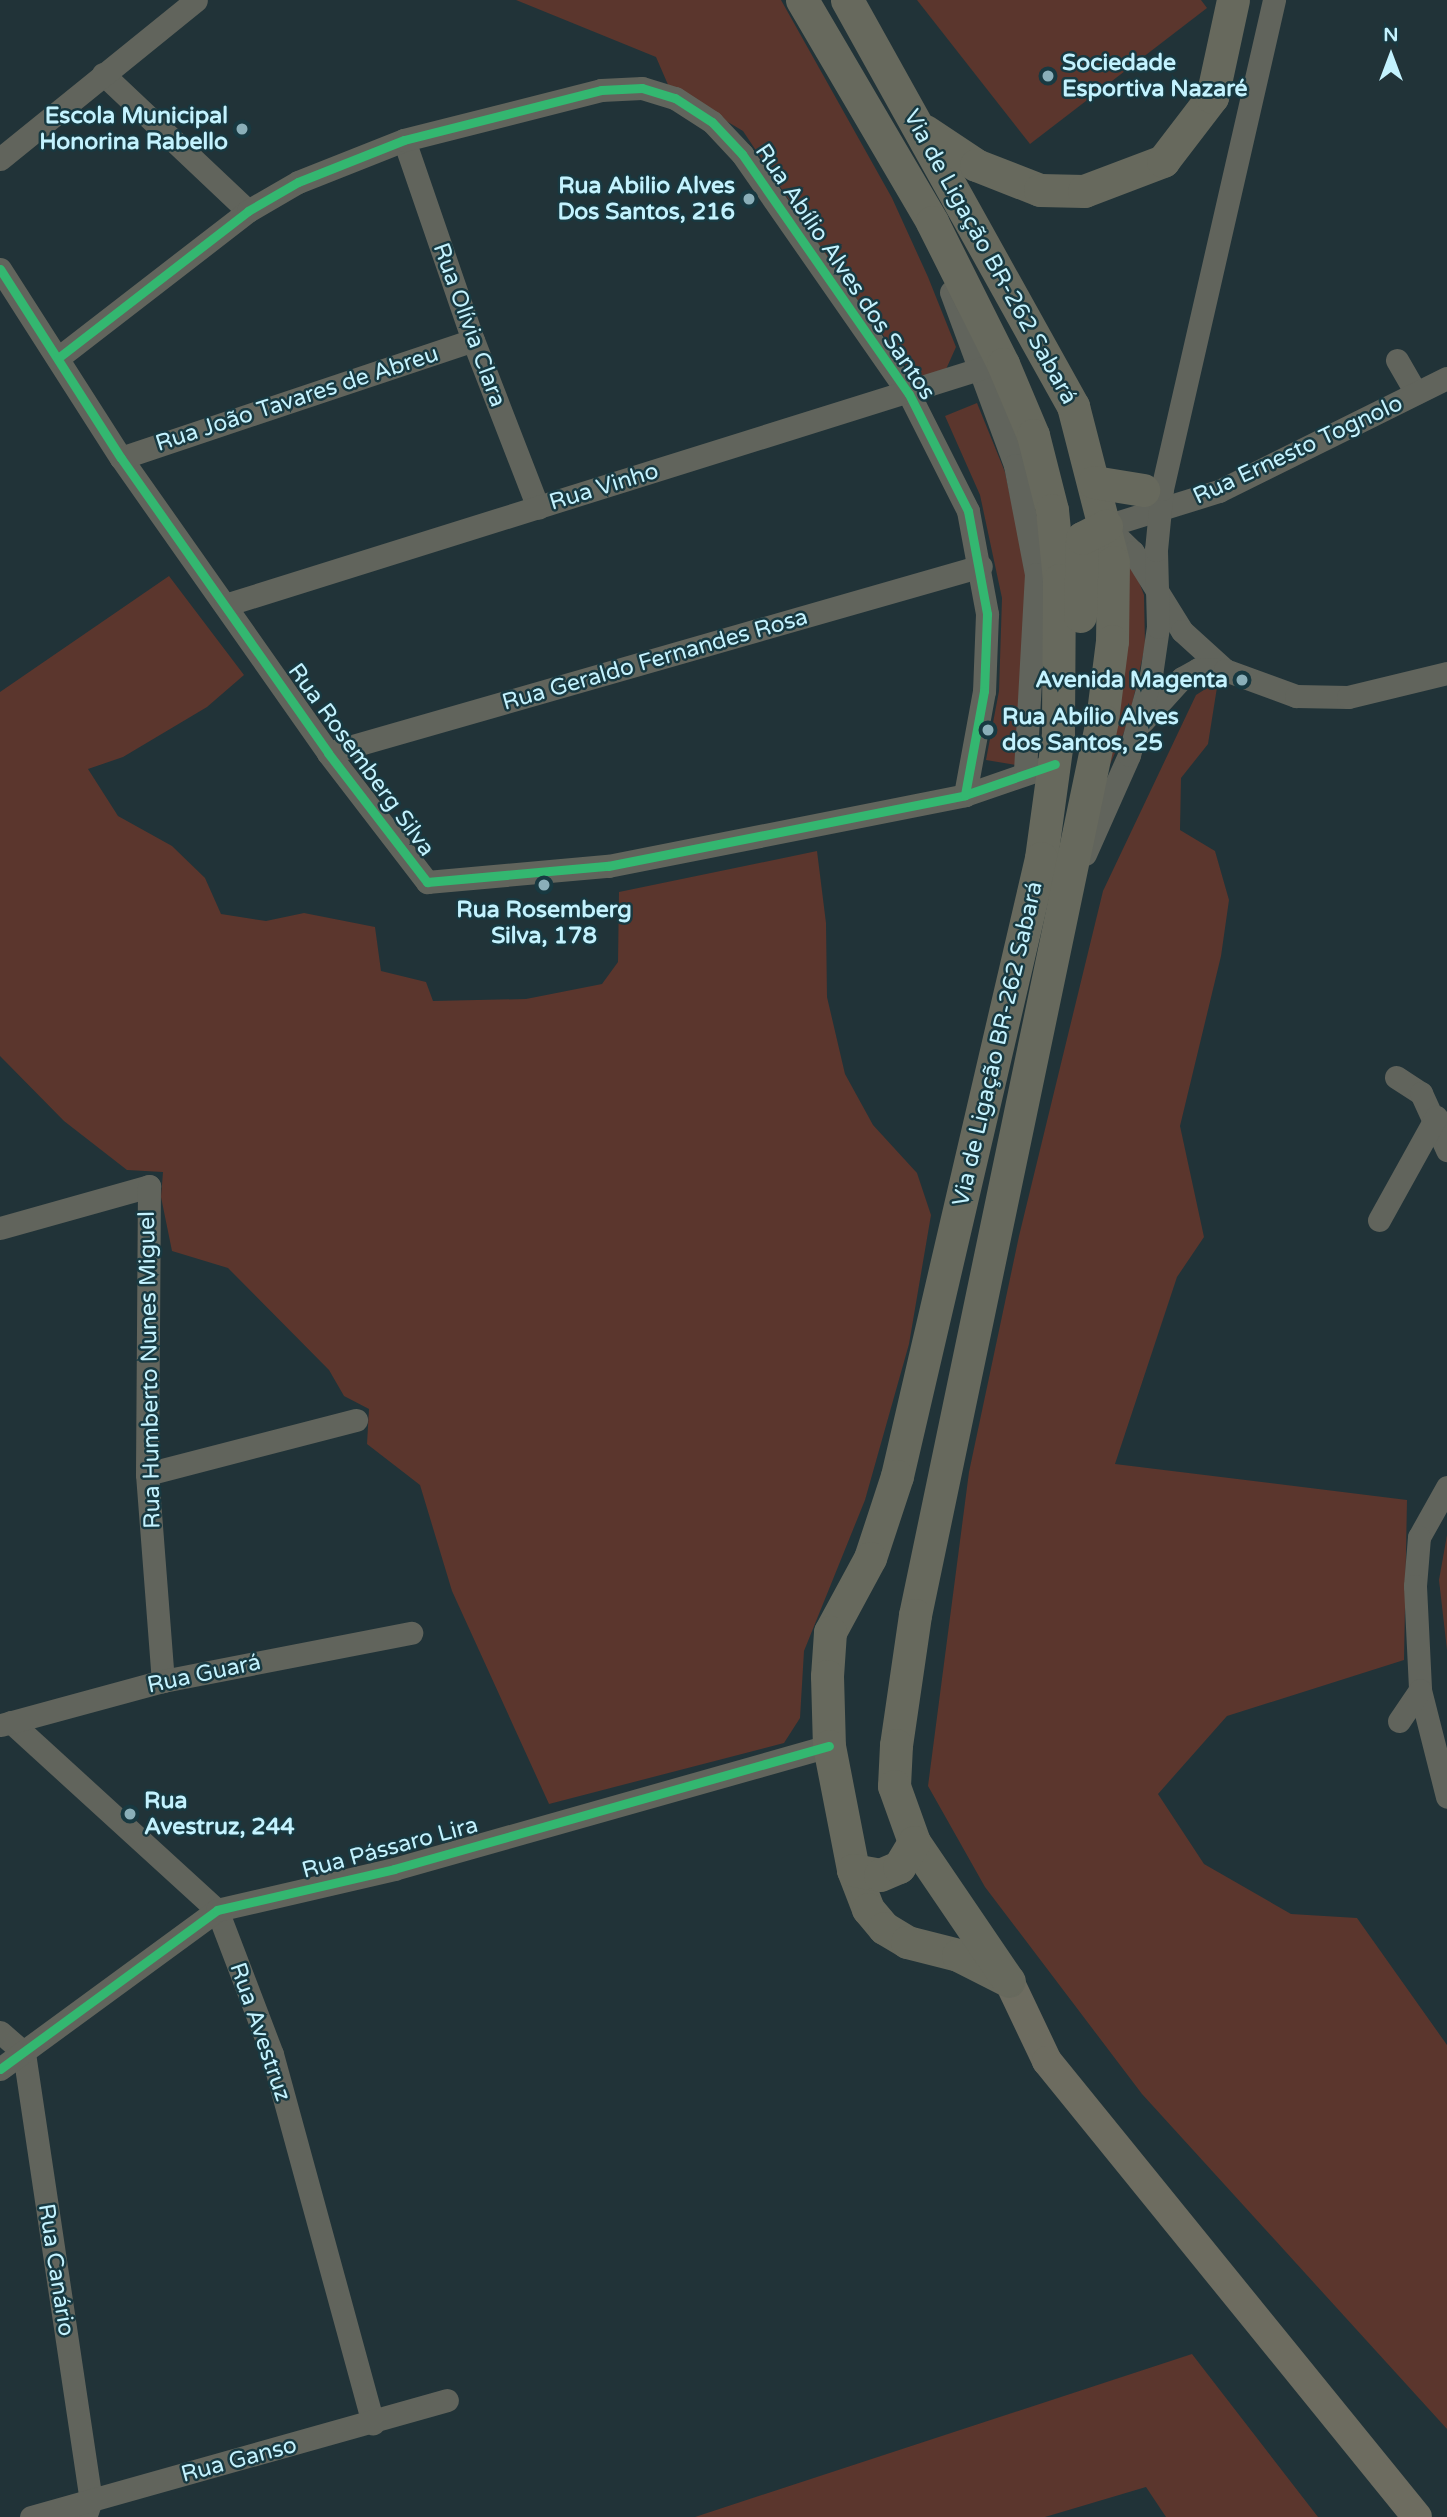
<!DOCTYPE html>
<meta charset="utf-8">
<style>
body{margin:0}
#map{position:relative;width:1447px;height:2517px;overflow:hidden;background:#213338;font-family:"Varela Round",sans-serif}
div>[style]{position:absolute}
.green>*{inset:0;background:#5b362d}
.minor>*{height:23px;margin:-11.5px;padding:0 11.5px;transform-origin:11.5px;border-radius:11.5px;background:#61645c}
.major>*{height:30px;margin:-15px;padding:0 15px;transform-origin:15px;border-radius:15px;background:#6d6c60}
.highway>*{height:33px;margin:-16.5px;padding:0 16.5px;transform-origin:16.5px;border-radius:16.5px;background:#67695d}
.cycleway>*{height:9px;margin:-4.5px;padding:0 4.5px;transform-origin:4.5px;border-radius:4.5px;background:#33b770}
.dots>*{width:19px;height:19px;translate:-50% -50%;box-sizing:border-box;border:4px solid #183941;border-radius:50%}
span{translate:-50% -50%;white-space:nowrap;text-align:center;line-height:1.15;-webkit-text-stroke:5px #183941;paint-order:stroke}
.poi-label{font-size:23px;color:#c3f2fe;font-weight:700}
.left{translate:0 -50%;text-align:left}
.right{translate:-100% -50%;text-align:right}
.street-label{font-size:23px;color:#c3f2fe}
.north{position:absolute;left:1356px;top:21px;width:70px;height:70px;-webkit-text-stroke:5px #183941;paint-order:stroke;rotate:0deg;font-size:19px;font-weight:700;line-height:28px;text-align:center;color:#c3f2fe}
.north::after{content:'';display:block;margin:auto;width:24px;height:32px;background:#c3f2fe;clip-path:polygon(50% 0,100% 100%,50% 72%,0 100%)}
</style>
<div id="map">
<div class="green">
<div style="clip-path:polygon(516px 0,781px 0,892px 198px,928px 277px,956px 347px,943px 376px,913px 376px,832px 265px,743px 131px,669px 87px,656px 57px)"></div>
<div style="clip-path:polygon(917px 0,1201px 0,1207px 8px,1030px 144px)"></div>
<div style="clip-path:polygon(977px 403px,1005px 472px,1027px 575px,1016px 765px,986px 760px,999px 691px,1002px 598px,980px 495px,945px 416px)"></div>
<div style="clip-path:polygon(1128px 553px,1144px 595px,1145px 646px,1128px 723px,1101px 785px)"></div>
<div style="clip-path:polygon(169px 576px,244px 675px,207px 707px,123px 757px,88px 769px,118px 816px,172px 846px,205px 878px,221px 914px,266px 921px,304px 913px,375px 927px,381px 971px,426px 982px,433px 1001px,526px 999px,602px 984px,618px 962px,619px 892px,817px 851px,826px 923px,827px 997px,845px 1074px,873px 1125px,917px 1173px,931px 1215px,909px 1344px,865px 1500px,804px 1651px,800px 1718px,784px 1743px,549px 1804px,452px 1591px,420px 1485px,367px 1444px,369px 1409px,344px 1396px,329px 1370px,228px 1268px,172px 1251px,161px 1197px,163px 1172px,127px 1170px,64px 1121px,0 1056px,0 692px)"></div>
<div style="clip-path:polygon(1218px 681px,1208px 744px,1181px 778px,1180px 830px,1215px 851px,1229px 900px,1221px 956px,1180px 1126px,1204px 1237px,1177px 1277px,1115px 1464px,1407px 1500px,1404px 1660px,1227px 1716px,1158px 1794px,1204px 1864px,1291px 1914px,1357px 1918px,1447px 2045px,1447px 2429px,1142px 2094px,985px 1887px,928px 1786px,969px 1472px,1019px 1236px,1103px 891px,1196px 695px)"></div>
<div style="clip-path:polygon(1447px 1535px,1447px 1650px,1439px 1580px)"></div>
<div style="clip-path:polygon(1192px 2354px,1318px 2517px,1166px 2517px,1146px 2487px,1045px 2517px,695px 2517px)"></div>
</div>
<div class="minor">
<div style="left:103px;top:74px;width:199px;rotate:43.4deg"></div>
<div style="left:404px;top:140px;width:212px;rotate:71deg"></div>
<div style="left:473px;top:340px;width:180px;rotate:68.8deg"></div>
<div style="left:0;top:159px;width:252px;rotate:-39deg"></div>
<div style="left:0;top:269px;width:224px;rotate:57.4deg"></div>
<div style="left:121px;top:458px;width:360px;rotate:54.9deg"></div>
<div style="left:328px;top:753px;width:163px;rotate:52.5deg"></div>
<div style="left:427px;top:882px;width:182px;rotate:-5.1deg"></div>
<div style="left:608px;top:866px;width:364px;rotate:-11.2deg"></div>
<div style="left:965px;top:795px;width:95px;rotate:-19deg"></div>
<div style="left:951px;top:292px;width:184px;rotate:69.7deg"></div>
<div style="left:1015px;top:465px;width:111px;rotate:79.1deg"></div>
<div style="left:1036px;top:574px;width:198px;rotate:93.2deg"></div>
<div style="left:58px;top:358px;width:240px;rotate:-37.7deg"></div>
<div style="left:248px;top:211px;width:58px;rotate:-30.1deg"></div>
<div style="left:298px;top:182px;width:114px;rotate:-21.6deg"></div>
<div style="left:404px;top:140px;width:203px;rotate:-14.2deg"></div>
<div style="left:601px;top:90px;width:41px;rotate:-2.8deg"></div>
<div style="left:642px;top:88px;width:34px;rotate:17deg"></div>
<div style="left:675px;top:98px;width:44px;rotate:33deg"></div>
<div style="left:712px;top:122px;width:44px;rotate:46.8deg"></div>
<div style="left:742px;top:154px;width:292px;rotate:55.2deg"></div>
<div style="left:909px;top:394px;width:131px;rotate:63.2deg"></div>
<div style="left:968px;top:511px;width:105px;rotate:79.5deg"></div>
<div style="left:987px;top:614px;width:77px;rotate:92.2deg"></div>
<div style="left:984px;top:691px;width:106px;rotate:100.4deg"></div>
<div style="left:1397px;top:360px;width:38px;rotate:60deg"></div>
<div style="left:121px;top:458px;width:371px;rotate:-18.5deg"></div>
<div style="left:1106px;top:526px;width:118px;rotate:-17.2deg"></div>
<div style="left:1219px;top:491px;width:254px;rotate:-26.4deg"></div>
<div style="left:1106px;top:526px;width:37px;rotate:44deg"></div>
<div style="left:1133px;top:552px;width:93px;rotate:58.2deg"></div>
<div style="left:1182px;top:631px;width:58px;rotate:42.2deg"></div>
<div style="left:225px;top:605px;width:793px;rotate:-17.38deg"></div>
<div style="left:1142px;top:722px;width:59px;rotate:-47.7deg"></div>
<div style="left:1182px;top:678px;width:18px;rotate:-29deg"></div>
<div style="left:1198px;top:669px;width:27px;rotate:2deg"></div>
<div style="left:1225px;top:670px;width:76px;rotate:20.1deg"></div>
<div style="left:1296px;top:696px;width:52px;rotate:1.1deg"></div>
<div style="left:1348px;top:697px;width:102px;rotate:-13.6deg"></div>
<div style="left:328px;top:753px;width:679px;rotate:-15.98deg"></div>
<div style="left:1085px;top:854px;width:108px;rotate:-66deg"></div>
<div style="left:1129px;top:755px;width:83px;rotate:-74.6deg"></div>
<div style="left:1151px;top:675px;width:49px;rotate:-81.7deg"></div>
<div style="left:1158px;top:627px;width:77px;rotate:-91.5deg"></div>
<div style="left:1156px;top:550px;width:61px;rotate:-84.4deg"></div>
<div style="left:1162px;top:489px;width:502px;rotate:-77.1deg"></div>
<div style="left:1396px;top:1077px;width:30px;rotate:33deg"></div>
<div style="left:1421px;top:1093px;width:63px;rotate:65.5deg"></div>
<div style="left:1379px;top:1220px;width:118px;rotate:-61deg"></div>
<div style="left:0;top:1228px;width:155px;rotate:-15.7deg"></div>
<div style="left:149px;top:1186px;width:288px;rotate:90.4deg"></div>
<div style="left:147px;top:1474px;width:208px;rotate:85.6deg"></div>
<div style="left:147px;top:1474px;width:216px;rotate:-14.5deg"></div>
<div style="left:1447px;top:1487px;width:57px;rotate:119.2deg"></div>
<div style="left:1419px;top:1537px;width:49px;rotate:94.7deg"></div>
<div style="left:1415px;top:1586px;width:104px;rotate:87.2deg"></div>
<div style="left:1420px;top:1690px;width:110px;rotate:75.8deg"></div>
<div style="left:1399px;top:1721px;width:37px;rotate:-56deg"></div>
<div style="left:11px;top:1722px;width:279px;rotate:42.4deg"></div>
<div style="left:217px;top:1910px;width:154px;rotate:69.1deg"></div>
<div style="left:272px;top:2054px;width:383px;rotate:74.7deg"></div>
<div style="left:1px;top:1725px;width:168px;rotate:-15.2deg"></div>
<div style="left:163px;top:1681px;width:253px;rotate:-11deg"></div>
<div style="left:0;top:2032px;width:32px;rotate:41deg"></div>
<div style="left:24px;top:2053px;width:452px;rotate:81.5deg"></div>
<div style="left:91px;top:2500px;width:18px;rotate:109deg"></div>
<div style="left:0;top:2069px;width:269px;rotate:-36.2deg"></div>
<div style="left:217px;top:1910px;width:182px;rotate:-13deg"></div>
<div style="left:394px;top:1869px;width:452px;rotate:-15.8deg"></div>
<div style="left:31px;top:2517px;width:432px;rotate:-15.7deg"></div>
</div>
<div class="major">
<div style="left:1009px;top:1981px;width:89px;rotate:64.6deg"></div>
<div style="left:1047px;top:2061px;width:587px;rotate:50.94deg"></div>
</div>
<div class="highway">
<div style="left:802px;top:0;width:257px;rotate:59.6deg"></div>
<div style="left:932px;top:222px;width:159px;rotate:63.4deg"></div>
<div style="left:1003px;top:364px;width:77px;rotate:67.1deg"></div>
<div style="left:1033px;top:435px;width:77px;rotate:75.8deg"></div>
<div style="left:1052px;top:510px;width:70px;rotate:84.3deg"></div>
<div style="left:1059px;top:580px;width:154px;rotate:90.4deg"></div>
<div style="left:1058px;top:734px;width:125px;rotate:97.8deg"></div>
<div style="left:1041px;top:858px;width:635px;rotate:103.12deg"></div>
<div style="left:897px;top:1476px;width:86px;rotate:108.2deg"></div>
<div style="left:870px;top:1558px;width:84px;rotate:118.4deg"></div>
<div style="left:830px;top:1632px;width:44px;rotate:93.9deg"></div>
<div style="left:827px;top:1676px;width:70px;rotate:88.4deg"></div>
<div style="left:829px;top:1746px;width:126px;rotate:79deg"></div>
<div style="left:853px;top:1870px;width:42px;rotate:69deg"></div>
<div style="left:868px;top:1909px;width:25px;rotate:50deg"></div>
<div style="left:884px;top:1928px;width:27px;rotate:31deg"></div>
<div style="left:907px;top:1942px;width:53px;rotate:14.3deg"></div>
<div style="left:958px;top:1955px;width:57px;rotate:27deg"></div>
<div style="left:847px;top:0;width:465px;rotate:60.9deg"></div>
<div style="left:1073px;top:406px;width:161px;rotate:75.6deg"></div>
<div style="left:1113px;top:562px;width:79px;rotate:90.7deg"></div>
<div style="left:1112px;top:641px;width:80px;rotate:97.2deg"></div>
<div style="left:1102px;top:720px;width:914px;rotate:101.8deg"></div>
<div style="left:915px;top:1615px;width:131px;rotate:98.3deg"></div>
<div style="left:896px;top:1745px;width:41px;rotate:92.8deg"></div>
<div style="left:894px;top:1786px;width:59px;rotate:70.3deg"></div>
<div style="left:914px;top:1842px;width:166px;rotate:55.8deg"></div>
<div style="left:925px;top:131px;width:61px;rotate:33.7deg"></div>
<div style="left:976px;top:165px;width:69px;rotate:21.3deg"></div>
<div style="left:1040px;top:190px;width:44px;rotate:1.3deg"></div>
<div style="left:1084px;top:191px;width:85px;rotate:-20.8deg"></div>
<div style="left:1163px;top:161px;width:81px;rotate:-52.6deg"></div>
<div style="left:1212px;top:97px;width:99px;rotate:-77.8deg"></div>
<div style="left:1094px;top:482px;width:50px;rotate:9.3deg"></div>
<div style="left:1080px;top:616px;width:78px;rotate:-88.5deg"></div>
<div style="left:1082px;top:538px;width:27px;rotate:-27deg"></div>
<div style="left:853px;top:1870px;width:27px;rotate:10deg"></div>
<div style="left:880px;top:1875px;width:21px;rotate:-23deg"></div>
<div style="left:899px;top:1867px;width:29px;rotate:-59deg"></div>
</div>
<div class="cycleway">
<div style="left:0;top:269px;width:224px;rotate:57.4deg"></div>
<div style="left:121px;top:458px;width:360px;rotate:54.9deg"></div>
<div style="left:328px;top:753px;width:163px;rotate:52.5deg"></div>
<div style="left:427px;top:882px;width:182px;rotate:-5.1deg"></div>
<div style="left:608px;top:866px;width:364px;rotate:-11.2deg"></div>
<div style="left:965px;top:795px;width:95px;rotate:-19deg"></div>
<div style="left:58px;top:358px;width:240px;rotate:-37.7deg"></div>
<div style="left:248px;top:211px;width:58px;rotate:-30.1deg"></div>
<div style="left:298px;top:182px;width:114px;rotate:-21.6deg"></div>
<div style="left:404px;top:140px;width:203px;rotate:-14.2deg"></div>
<div style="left:601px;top:90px;width:41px;rotate:-2.8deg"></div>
<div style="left:642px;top:88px;width:34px;rotate:17deg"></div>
<div style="left:675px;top:98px;width:44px;rotate:33deg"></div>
<div style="left:712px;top:122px;width:44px;rotate:46.8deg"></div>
<div style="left:742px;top:154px;width:292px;rotate:55.2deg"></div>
<div style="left:909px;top:394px;width:131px;rotate:63.2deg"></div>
<div style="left:968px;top:511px;width:105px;rotate:79.5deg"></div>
<div style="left:987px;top:614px;width:77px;rotate:92.2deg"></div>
<div style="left:984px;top:691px;width:106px;rotate:100.4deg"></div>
<div style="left:0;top:2069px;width:269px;rotate:-36.2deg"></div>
<div style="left:217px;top:1910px;width:182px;rotate:-13deg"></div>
<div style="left:394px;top:1869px;width:452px;rotate:-15.8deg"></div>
</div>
<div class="dots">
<div style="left:1048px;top:76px;background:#8aafb9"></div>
<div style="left:242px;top:129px;background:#8aafb9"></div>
<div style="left:749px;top:199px;background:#8aafb9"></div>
<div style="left:1242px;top:680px;background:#8aafb9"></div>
<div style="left:988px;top:730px;background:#8aafb9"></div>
<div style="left:544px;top:885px;background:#8aafb9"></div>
<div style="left:130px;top:1814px;background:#8aafb9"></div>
</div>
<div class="poi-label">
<span class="left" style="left:1062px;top:76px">Sociedade<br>Esportiva Nazaré</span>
<span class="right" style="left:228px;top:129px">Escola Municipal<br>Honorina Rabello</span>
<span class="right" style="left:735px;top:199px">Rua Abilio Alves<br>Dos Santos, 216</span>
<span class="right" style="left:1228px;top:680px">Avenida Magenta</span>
<span class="left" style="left:1002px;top:730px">Rua Abílio Alves<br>dos Santos, 25</span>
<span style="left:544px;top:923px">Rua Rosemberg<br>Silva, 178</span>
<span class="left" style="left:144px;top:1814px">Rua<br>Avestruz, 244</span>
</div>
<div class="street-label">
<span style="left:990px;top:257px;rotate:61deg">Via de Ligação BR-262 Sabará</span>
<span style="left:845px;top:272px;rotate:56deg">Rua Abílio Alves dos Santos</span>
<span style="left:469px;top:325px;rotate:70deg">Rua Olívia Clara</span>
<span style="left:297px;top:399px;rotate:-18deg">Rua João Tavares de Abreu</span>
<span style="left:1298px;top:450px;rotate:-25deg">Rua Ernesto Tognolo</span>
<span style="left:604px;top:487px;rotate:-17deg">Rua Vinho</span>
<span style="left:655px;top:660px;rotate:-16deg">Rua Geraldo Fernandes Rosa</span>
<span style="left:361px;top:760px;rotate:54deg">Rua Rosemberg Silva</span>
<span style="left:998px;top:1044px;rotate:-77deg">Via de Ligação BR-262 Sabará</span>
<span style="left:150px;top:1370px;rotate:-91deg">Rua Humberto Nunes Miguel</span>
<span style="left:204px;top:1674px;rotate:-12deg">Rua Guará</span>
<span style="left:390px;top:1848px;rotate:-15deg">Rua Pássaro Lira</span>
<span style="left:260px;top:2032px;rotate:71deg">Rua Avestruz</span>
<span style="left:56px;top:2270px;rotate:81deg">Rua Canário</span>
<span style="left:239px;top:2460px;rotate:-15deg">Rua Ganso</span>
</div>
<div class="north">N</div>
</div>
